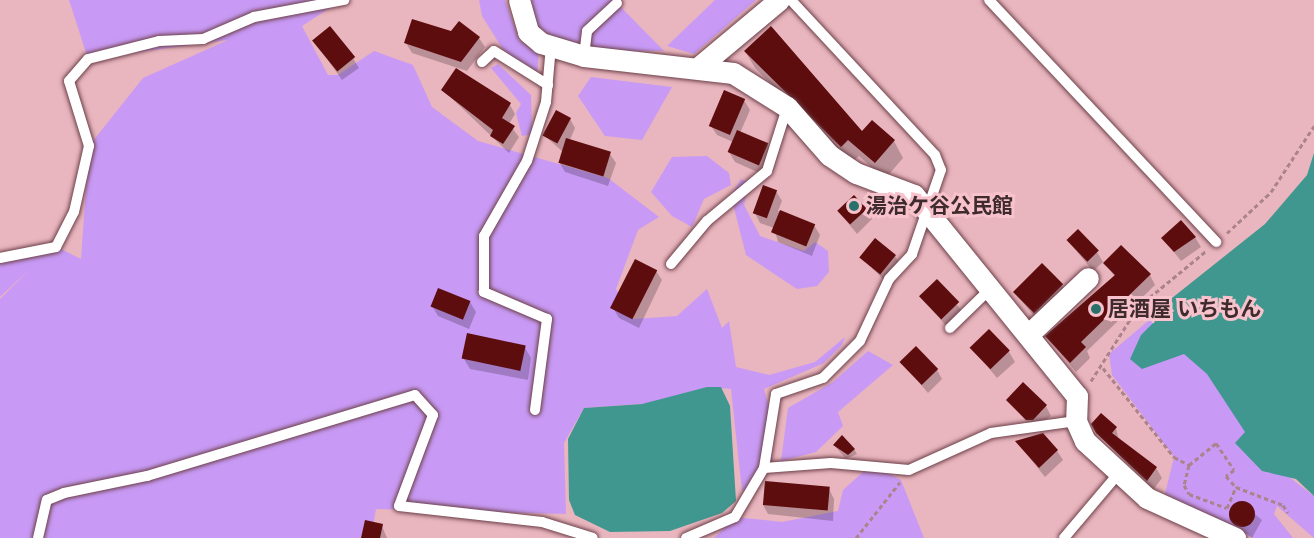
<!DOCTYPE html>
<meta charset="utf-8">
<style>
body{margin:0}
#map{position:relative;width:1314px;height:538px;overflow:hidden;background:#e9b5be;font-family:Jost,"Noto Sans JP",sans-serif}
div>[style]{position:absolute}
.green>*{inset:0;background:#c89af5}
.water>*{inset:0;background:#40978f}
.shadow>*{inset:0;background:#0003;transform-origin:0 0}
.building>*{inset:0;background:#5d0d0d;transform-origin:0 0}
.round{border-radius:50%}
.path>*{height:3px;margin-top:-1.5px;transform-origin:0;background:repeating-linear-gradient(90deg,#ab838a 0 4.5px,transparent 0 7.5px)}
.roads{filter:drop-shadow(0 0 2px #6c4049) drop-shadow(0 0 2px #6c4049)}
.lane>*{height:10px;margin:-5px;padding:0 5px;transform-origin:5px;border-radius:5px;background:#fff}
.street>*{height:21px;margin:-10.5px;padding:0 10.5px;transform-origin:10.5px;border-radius:10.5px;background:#fff}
.dots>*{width:16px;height:16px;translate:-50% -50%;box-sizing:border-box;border:3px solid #f7c2cb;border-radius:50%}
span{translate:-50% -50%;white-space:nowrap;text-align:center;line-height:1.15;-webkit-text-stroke:6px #f7c2cb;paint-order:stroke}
.poi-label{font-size:21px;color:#3f2b2e;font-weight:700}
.left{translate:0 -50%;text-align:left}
</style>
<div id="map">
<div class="green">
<div style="clip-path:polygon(69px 0,342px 0,302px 26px,328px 75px,338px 75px,374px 51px,413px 65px,432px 107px,478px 141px,608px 178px,659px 217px,638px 230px,616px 289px,633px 319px,677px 316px,707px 289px,722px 328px,729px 321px,736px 367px,769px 375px,815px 362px,845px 337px,842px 345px,824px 363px,764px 389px,772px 416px,772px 459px,751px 490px,742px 491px,731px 389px,708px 387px,695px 400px,584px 408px,564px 443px,566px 514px,376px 509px,371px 538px,0 538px,0 299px,29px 270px,0 297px,0 257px,53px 245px,81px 259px,89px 146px,143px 78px,228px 40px,88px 59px)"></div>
<div style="clip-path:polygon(479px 0,505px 0,519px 40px,539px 52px,537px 74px,518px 66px,502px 48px,482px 16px)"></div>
<div style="clip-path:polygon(532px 0,614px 0,664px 51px,566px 51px,535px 23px)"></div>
<div style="clip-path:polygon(715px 0,756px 0,694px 54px,667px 46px)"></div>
<div style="clip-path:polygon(498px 64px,531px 95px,532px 134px,522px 136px,516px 113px,521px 104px,491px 68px)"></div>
<div style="clip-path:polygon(591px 77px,672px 87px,642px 140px,605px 136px,578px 96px)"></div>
<div style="clip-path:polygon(707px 156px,729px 173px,731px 185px,704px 199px,692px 227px,672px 216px,651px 192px,672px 157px)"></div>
<div style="clip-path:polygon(741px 179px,749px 183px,744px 205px,760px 236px,804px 251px,815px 242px,828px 251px,829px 272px,817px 286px,797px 289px,746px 255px,731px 196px)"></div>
<div style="clip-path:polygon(1167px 305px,1276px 467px,1314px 496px,1314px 538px,1277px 506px,1274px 514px,1293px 538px,1253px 538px,1165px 494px,1174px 457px,1112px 375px,1109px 354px)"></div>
<div style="clip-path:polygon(868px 351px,893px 365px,838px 412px,843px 426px,816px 452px,781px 461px,788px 408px,833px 382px)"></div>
<div style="clip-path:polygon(872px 464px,901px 480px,924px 538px,714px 538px,735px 517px,782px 522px,838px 511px,843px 490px)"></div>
</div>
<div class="water">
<div style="clip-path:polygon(1314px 153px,1314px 496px,1296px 479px,1262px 471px,1235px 443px,1245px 432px,1207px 374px,1184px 354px,1142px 369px,1130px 359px,1141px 335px,1155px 321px,1157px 310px,1265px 224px,1307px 175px)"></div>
<div style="clip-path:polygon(707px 387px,721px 387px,730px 406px,736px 501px,722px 513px,670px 531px,610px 532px,575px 515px,569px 500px,568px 439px,584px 408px,642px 404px)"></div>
</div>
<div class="shadow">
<div style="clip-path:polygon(452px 33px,479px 38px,485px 47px,467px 71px,412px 53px,406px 43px)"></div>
<div style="clip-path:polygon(314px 40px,353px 58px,359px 68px,342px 80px)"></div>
<div style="clip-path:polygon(745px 51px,862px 133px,894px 141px,903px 158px,885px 179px,859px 156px,851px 163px,755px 68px)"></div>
<div style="clip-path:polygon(443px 90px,510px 105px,515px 114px,509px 124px,519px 137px,509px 153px)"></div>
<div style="clip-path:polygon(744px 100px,750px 110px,740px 133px,767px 144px,773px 154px,764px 175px,735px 162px,729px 152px,733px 142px,717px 135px,711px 126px)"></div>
<div style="clip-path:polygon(570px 119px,575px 128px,570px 140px,610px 154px,616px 163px,608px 186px,565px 172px,559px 162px,563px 152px,545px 136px)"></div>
<div style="clip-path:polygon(776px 191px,782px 201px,778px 211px,814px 225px,820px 235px,812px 256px,778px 242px,774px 228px,760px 223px,755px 213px)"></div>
<div style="clip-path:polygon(866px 210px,872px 219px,857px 234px,839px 212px)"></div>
<div style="clip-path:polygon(1195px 237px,1201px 247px,1181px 261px,1163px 238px)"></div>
<div style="clip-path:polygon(1068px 241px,1097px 252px,1103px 262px,1093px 271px)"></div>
<div style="clip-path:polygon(895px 256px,901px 265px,887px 283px,862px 258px)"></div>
<div style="clip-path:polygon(1105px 263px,1150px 275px,1155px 285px,1087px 351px,1090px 358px,1076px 372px,1047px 337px,1115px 277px)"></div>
<div style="clip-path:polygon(656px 271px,662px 280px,639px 328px,619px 318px,613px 308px)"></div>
<div style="left:937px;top:281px;width:42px;height:22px;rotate:50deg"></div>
<div style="clip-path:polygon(1062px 285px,1067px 295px,1039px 322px,1014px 292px)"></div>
<div style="clip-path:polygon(470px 302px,476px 312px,469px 329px,438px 316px,432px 306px)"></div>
<div style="clip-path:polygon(525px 348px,531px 358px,528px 380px,470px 369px,464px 359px)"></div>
<div style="clip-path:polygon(972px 348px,1009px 352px,1015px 362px,997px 378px)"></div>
<div style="clip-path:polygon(902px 362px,937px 370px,942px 379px,928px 393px)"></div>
<div style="clip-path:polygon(1008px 400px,1046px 406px,1051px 416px,1033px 429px)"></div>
<div style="clip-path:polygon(1116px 428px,1119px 441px,1156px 468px,1162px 478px,1153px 490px,1097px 433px)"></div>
<div style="clip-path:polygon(1017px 442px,1057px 451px,1063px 460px,1045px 477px)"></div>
<div style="clip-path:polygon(834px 445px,854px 449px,857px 454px,846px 459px)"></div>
<div style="clip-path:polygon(829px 489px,834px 499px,833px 521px,768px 514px,763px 505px)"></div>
<div style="clip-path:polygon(1239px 501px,1262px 520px,1252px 538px,1229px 520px)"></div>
<div style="clip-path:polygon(382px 526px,387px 538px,363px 538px)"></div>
</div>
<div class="building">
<div style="clip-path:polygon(412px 19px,451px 31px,459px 21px,480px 37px,461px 62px,404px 43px)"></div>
<div style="left:330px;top:26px;width:40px;height:23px;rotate:51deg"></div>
<div style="clip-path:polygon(771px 26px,862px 131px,872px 120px,895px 140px,875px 163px,848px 140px,841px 147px,744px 51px)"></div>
<div style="clip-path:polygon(456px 68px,511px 103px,502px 118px,515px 126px,503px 144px,490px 136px,493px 130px,441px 90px)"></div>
<div style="left:724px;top:90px;width:23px;height:39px;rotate:23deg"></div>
<div style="left:556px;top:110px;width:17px;height:29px;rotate:28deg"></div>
<div style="left:737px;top:130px;width:34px;height:24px;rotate:23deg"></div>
<div style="left:566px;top:138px;width:47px;height:26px;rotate:17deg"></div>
<div style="left:763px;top:185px;width:15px;height:30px;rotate:20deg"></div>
<div style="left:854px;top:195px;width:19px;height:23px;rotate:47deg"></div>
<div style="left:780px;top:210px;width:38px;height:24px;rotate:22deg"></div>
<div style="clip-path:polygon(1181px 220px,1196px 237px,1174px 252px,1161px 238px)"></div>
<div style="left:1078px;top:229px;width:30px;height:16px;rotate:46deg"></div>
<div style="left:875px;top:238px;width:27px;height:25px;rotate:39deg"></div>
<div style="clip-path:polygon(1121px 245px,1151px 274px,1081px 342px,1086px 347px,1070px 363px,1045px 336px,1115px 275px,1103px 263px)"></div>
<div style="left:635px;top:259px;width:25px;height:55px;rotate:27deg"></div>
<div style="left:1042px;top:263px;width:30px;height:41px;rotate:45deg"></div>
<div style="left:937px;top:279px;width:32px;height:25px;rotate:46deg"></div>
<div style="left:438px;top:288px;width:35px;height:20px;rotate:22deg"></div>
<div style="left:989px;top:329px;width:30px;height:27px;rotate:46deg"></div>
<div style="left:467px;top:333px;width:60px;height:26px;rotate:12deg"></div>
<div style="left:916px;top:346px;width:32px;height:23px;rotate:46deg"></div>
<div style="clip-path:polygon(1023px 382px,1047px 405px,1033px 420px,1026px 420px,1006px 400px)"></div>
<div style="clip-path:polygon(1101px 413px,1117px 427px,1112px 433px,1157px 467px,1147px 481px,1096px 433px,1091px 424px)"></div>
<div style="clip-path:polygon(1043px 433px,1058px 450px,1039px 468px,1015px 441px)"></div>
<div style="clip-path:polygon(842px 435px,855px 449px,848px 455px,833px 445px)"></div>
<div style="left:765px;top:481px;width:65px;height:24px;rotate:5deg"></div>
<div class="round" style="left:1229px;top:501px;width:26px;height:26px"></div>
<div style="clip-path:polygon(365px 520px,383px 524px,380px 538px,361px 538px)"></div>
</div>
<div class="path">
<div style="left:1227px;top:233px;width:60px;rotate:-43deg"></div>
<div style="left:1271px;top:192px;width:79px;rotate:-56.9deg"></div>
<div style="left:1103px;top:368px;width:114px;rotate:51.4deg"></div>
<div style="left:1174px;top:457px;width:17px;rotate:28deg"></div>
<div style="left:1189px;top:465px;width:35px;rotate:-39deg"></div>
<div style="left:1216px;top:443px;width:32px;rotate:56deg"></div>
<div style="left:1234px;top:470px;width:10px;rotate:143deg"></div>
<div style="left:1226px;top:476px;width:15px;rotate:48deg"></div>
<div style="left:1236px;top:487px;width:50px;rotate:21deg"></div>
<div style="left:1283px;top:505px;width:9px;rotate:58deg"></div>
<div style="left:1091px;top:381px;width:88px;rotate:-57.6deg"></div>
<div style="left:1138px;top:307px;width:88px;rotate:-39.5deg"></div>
<div style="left:1189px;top:465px;width:21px;rotate:104deg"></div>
<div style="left:1184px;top:485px;width:10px;rotate:61deg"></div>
<div style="left:1189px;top:494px;width:40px;rotate:20.2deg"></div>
<div style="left:1227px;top:508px;width:23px;rotate:-67deg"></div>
<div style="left:856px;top:538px;width:71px;rotate:-51.8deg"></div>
</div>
<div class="roads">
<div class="lane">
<div style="left:989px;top:0;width:332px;rotate:46.8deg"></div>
<div style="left:584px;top:56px;width:25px;rotate:-83deg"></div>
<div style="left:587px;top:31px;width:41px;rotate:-43deg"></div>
<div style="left:482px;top:62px;width:16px;rotate:-43deg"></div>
<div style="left:494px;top:51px;width:64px;rotate:32.2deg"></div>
<div style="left:0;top:258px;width:57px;rotate:-11.1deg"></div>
<div style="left:56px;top:247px;width:39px;rotate:-63deg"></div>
<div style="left:74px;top:212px;width:68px;rotate:-77.2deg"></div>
<div style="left:89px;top:146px;width:68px;rotate:-107.1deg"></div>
<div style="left:69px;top:81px;width:29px;rotate:-49deg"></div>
<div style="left:88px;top:59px;width:73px;rotate:-14.2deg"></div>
<div style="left:159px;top:41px;width:44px;rotate:-2.6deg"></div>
<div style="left:203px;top:39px;width:56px;rotate:-23.3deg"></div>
<div style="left:254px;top:17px;width:92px;rotate:-10.7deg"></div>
<div style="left:671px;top:264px;width:56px;rotate:-50.1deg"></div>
<div style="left:707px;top:221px;width:78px;rotate:-39.8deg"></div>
<div style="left:767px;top:171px;width:66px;rotate:-72.4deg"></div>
<div style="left:950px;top:328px;width:59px;rotate:-44.3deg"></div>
<div style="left:535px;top:410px;width:92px;rotate:-82.5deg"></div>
<div style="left:547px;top:319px;width:69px;rotate:-156.8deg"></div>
<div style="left:484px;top:292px;width:56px;rotate:-90deg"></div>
<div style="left:484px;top:236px;width:86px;rotate:-60.2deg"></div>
<div style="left:527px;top:161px;width:62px;rotate:-72.1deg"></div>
<div style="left:546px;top:102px;width:56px;rotate:-84.9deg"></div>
<div style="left:764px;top:468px;width:67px;rotate:-4.3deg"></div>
<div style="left:831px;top:463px;width:78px;rotate:5.1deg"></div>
<div style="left:909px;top:470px;width:90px;rotate:-24.3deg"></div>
<div style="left:991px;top:433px;width:86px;rotate:-8deg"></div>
<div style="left:38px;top:538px;width:39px;rotate:-77deg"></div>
<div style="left:47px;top:500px;width:18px;rotate:-22deg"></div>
<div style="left:64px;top:493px;width:85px;rotate:-11.6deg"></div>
<div style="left:147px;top:476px;width:280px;rotate:-16.8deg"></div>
<div style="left:415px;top:395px;width:27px;rotate:48deg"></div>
<div style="left:433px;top:415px;width:97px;rotate:110.5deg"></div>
<div style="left:399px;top:506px;width:144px;rotate:6.4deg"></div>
<div style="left:542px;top:522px;width:53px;rotate:17.4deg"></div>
<div style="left:686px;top:538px;width:53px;rotate:-23.2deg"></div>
<div style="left:735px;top:517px;width:57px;rotate:-59.4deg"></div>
<div style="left:764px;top:468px;width:75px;rotate:-80.8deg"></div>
<div style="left:776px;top:394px;width:50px;rotate:-18.8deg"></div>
<div style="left:823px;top:378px;width:52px;rotate:-45deg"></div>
<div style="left:860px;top:341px;width:68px;rotate:-64.9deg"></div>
<div style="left:889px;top:279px;width:34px;rotate:-47deg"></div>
<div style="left:912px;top:254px;width:89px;rotate:-71deg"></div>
<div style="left:941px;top:170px;width:16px;rotate:-112deg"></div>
<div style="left:935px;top:155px;width:212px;rotate:-132.9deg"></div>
<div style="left:1064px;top:538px;width:85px;rotate:-49.8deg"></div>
</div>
<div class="street">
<div style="left:519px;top:0;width:33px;rotate:74deg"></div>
<div style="left:528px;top:32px;width:17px;rotate:40deg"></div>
<div style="left:541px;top:43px;width:45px;rotate:16.8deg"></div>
<div style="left:584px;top:56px;width:150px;rotate:6.5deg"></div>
<div style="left:733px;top:73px;width:64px;rotate:32.2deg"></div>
<div style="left:787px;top:107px;width:64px;rotate:48.8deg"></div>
<div style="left:829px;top:155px;width:32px;rotate:34deg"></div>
<div style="left:856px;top:173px;width:62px;rotate:20.8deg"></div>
<div style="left:914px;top:195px;width:259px;rotate:51deg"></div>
<div style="left:1077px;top:396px;width:25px;rotate:92deg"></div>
<div style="left:1076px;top:421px;width:22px;rotate:66deg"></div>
<div style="left:1085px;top:441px;width:84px;rotate:42.6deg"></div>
<div style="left:1147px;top:498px;width:97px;rotate:24.4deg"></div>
<div style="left:700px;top:66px;width:103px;rotate:-39.9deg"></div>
<div style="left:1029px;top:334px;width:81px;rotate:-43.5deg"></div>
</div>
</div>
<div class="dots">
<div style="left:854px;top:206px;background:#29716b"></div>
<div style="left:1096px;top:309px;background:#29716b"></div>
</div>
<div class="poi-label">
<span class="left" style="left:866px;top:206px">湯治ケ谷公民館</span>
<span class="left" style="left:1108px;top:309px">居酒屋 いちもん</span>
</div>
</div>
